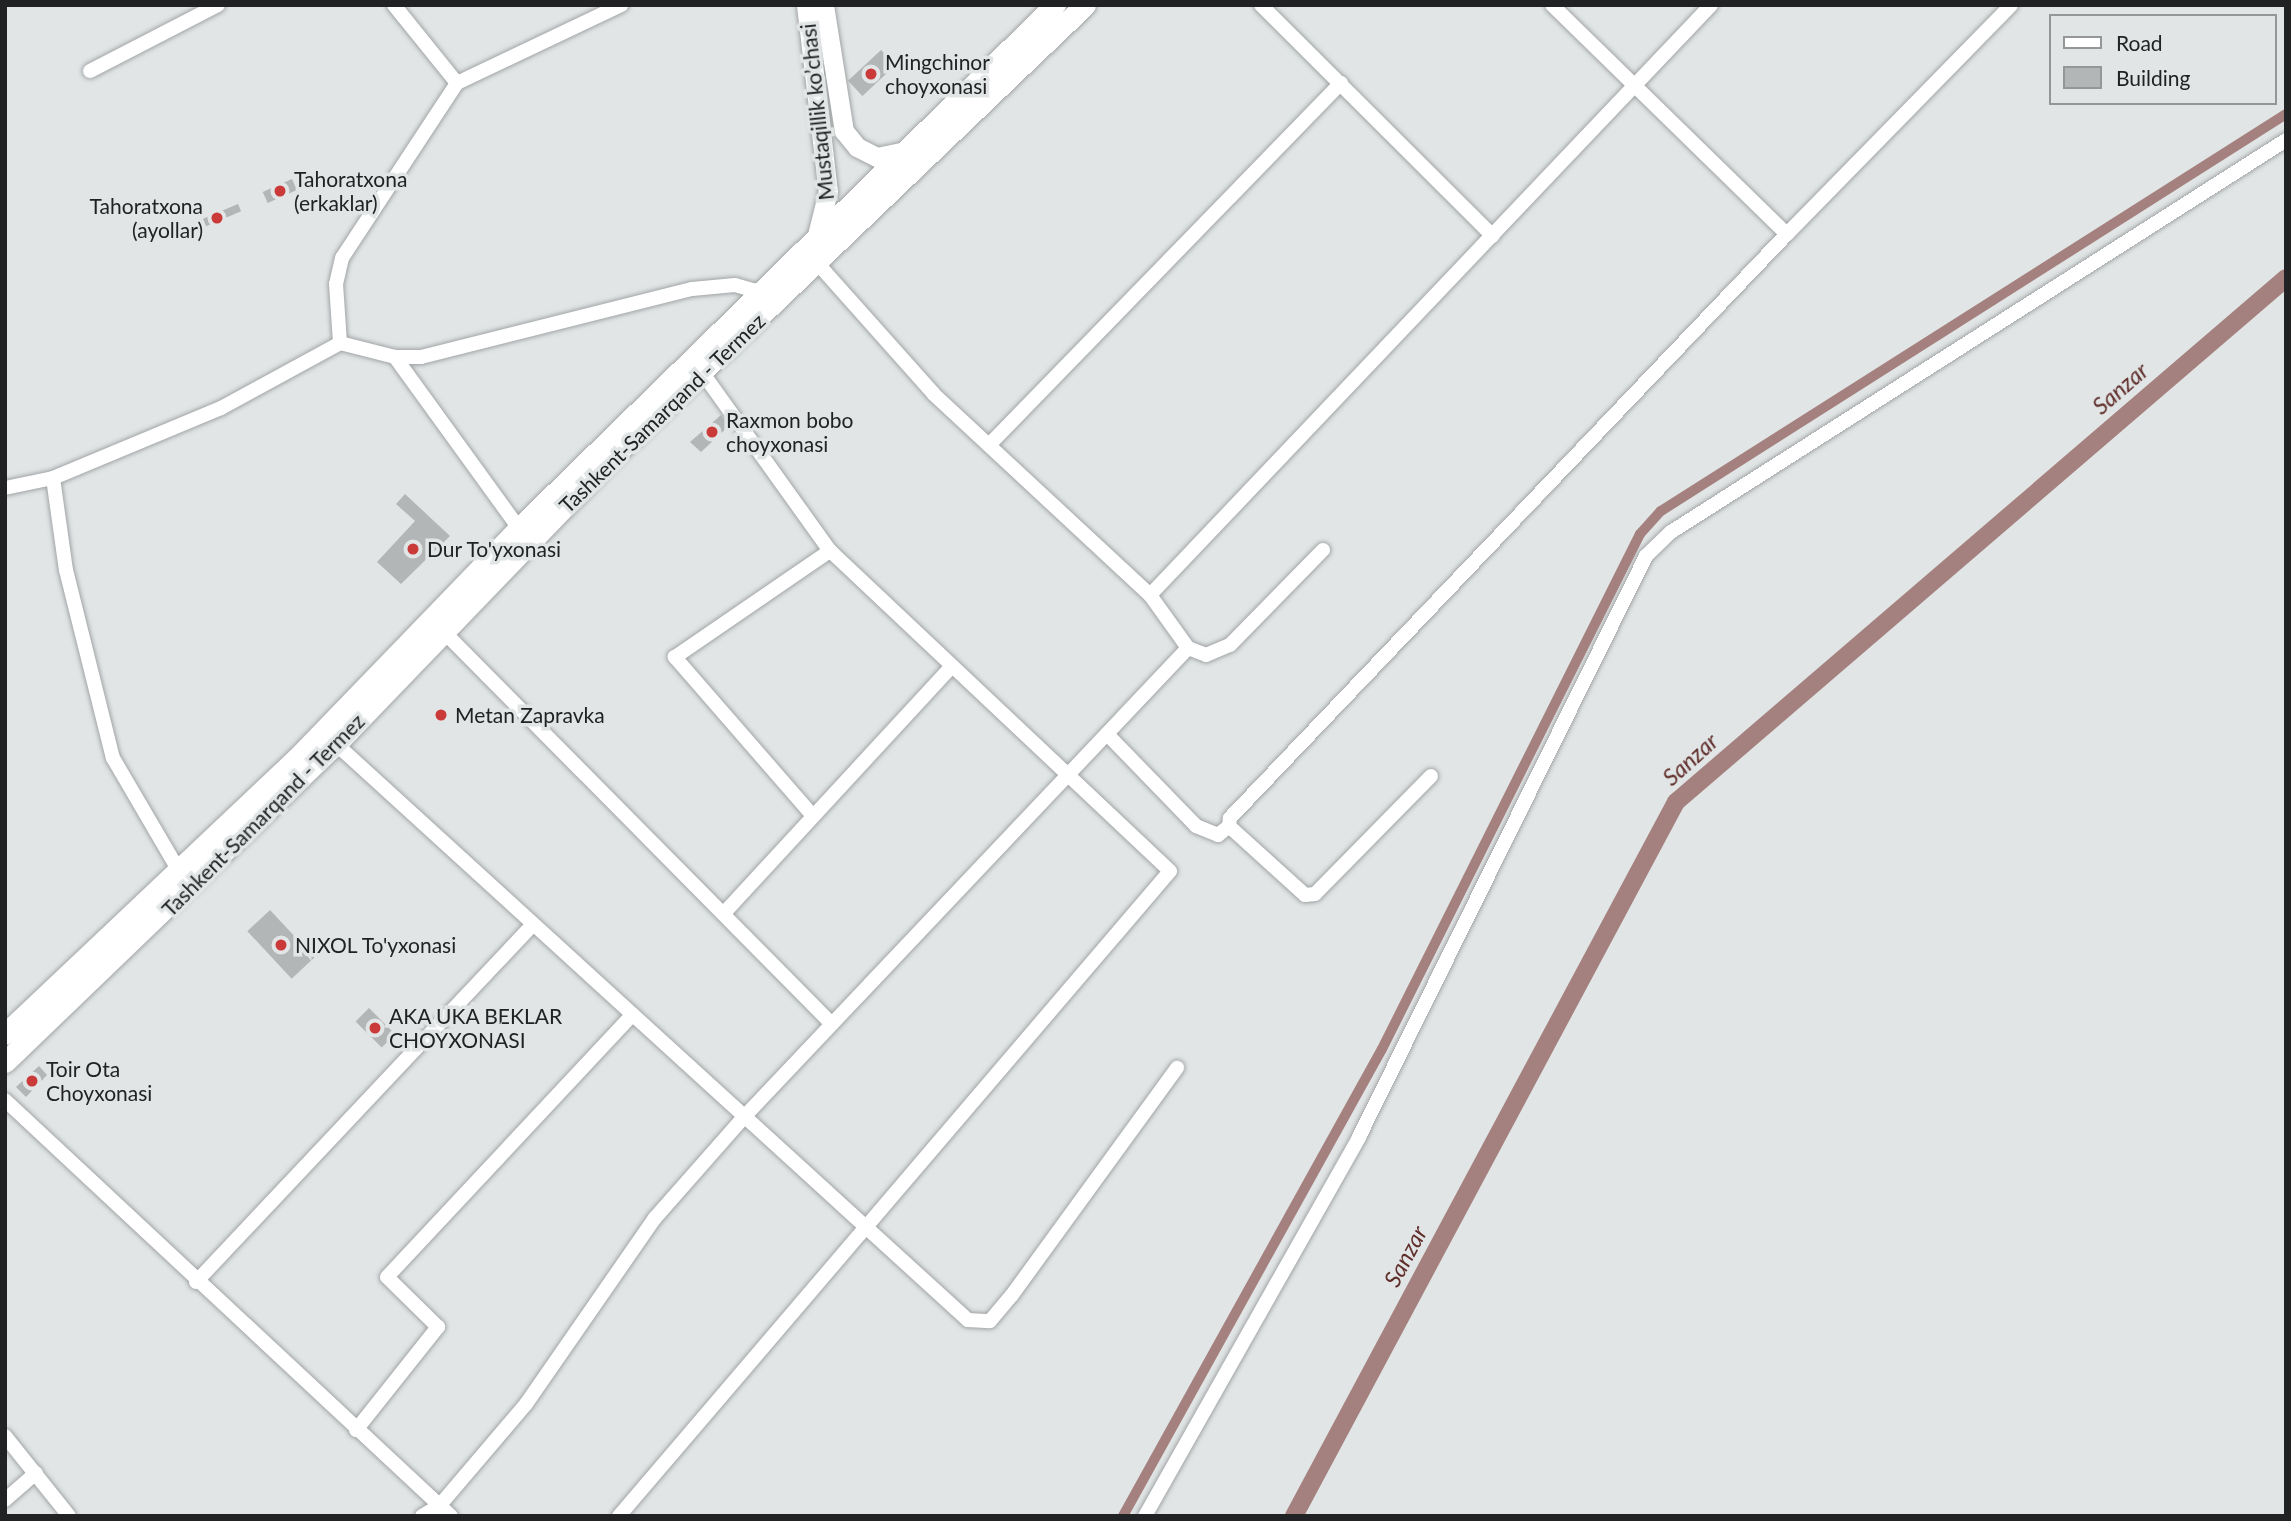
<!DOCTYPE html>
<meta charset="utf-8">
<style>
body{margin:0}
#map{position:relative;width:2291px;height:1521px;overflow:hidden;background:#e1e5e6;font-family:Lato,sans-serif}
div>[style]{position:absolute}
.canal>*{height:10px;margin:-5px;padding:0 5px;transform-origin:5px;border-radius:5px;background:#a4817e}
.river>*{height:18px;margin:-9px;padding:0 9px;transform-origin:9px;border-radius:9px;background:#a4817e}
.building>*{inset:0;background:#b3b6b7;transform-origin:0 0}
.roads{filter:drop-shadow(0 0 2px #a2a5a6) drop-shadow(0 0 2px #a2a5a6)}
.minor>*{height:14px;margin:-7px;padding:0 7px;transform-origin:7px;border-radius:7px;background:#fff}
.major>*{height:19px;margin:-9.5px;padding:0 9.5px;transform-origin:9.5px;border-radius:9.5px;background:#fff}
.highway>*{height:21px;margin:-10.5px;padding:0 10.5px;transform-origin:10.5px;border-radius:10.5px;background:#fff}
.dots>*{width:19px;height:19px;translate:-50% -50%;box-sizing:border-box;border:4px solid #e1e5e6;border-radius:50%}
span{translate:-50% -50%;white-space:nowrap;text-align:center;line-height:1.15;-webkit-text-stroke:7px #e1e5e6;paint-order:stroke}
.poi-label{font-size:21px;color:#212223}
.left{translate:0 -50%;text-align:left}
.right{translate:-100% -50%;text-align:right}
.street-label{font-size:21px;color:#212223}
.water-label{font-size:23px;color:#602e2a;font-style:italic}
.frame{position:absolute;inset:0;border:7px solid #212223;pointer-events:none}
.legend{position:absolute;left:2049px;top:14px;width:228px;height:91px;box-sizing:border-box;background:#e1e5e6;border:2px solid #949798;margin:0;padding:9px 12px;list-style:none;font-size:21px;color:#212223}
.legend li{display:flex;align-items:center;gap:14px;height:35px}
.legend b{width:35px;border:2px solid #949798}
</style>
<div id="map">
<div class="canal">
<div style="left:1123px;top:1516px;width:534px;rotate:-60.99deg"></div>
<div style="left:1382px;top:1049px;width:576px;rotate:-63.39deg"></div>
<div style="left:1640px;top:534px;width:31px;rotate:-48deg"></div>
<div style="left:1661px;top:511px;width:740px;rotate:-32.42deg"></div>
</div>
<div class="river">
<div style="left:1294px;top:1516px;width:810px;rotate:-61.85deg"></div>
<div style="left:1676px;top:802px;width:804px;rotate:-40.66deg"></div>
</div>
<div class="building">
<div style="left:881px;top:50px;width:21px;height:45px;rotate:47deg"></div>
<div style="left:292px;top:179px;width:12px;height:32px;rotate:66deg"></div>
<div style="left:238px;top:204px;width:8px;height:38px;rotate:67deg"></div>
<div style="clip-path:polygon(721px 415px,729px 426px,701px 452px,690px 442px)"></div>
<div style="clip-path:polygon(405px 494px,450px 536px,401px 584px,377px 562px,415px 521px,396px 504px)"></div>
<div style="left:270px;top:910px;width:65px;height:31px;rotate:47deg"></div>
<div style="left:369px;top:1008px;width:37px;height:19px;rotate:45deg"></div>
<div style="clip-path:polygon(39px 1066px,47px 1075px,26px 1097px,16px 1087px)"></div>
</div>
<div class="roads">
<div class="minor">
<div style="left:394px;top:5px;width:100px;rotate:51.1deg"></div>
<div style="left:457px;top:83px;width:182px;rotate:-25.4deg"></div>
<div style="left:1261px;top:5px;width:327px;rotate:44.9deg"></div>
<div style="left:1552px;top:5px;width:328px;rotate:44.3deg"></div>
<div style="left:90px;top:71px;width:144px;rotate:-27.3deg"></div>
<div style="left:457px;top:83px;width:209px;rotate:123.3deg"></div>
<div style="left:342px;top:258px;width:27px;rotate:103deg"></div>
<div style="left:336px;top:284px;width:59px;rotate:86.1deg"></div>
<div style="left:340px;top:343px;width:57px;rotate:14.3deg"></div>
<div style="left:395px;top:357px;width:26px"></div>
<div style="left:421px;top:357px;width:279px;rotate:-14.1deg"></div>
<div style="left:692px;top:289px;width:43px;rotate:-5.3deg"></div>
<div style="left:735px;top:285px;width:29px;rotate:16deg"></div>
<div style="left:395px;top:357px;width:211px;rotate:54.1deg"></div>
<div style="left:989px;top:445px;width:505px;rotate:-45.8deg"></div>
<div style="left:53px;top:478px;width:93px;rotate:82deg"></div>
<div style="left:66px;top:570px;width:194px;rotate:76deg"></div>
<div style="left:113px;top:758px;width:131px;rotate:59.7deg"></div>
<div style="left:5px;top:488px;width:49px;rotate:-11.8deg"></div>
<div style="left:53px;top:478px;width:182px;rotate:-22.6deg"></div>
<div style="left:221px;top:408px;width:136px;rotate:-28.6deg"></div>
<div style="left:1150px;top:595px;width:814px;rotate:-46.44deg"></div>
<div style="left:445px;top:633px;width:549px;rotate:45.3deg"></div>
<div style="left:1188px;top:648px;width:19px;rotate:21deg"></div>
<div style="left:1206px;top:655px;width:26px;rotate:-23deg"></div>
<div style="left:1230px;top:645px;width:133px;rotate:-45.6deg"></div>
<div style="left:1107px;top:734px;width:128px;rotate:45.9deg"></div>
<div style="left:1196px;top:826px;width:24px;rotate:22deg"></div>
<div style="left:1218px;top:835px;width:14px;rotate:-39deg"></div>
<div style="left:336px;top:744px;width:855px;rotate:42.35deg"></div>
<div style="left:968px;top:1320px;width:22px;rotate:3deg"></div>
<div style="left:990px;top:1321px;width:34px;rotate:-50deg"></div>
<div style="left:1012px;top:1295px;width:281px;rotate:-54deg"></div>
<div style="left:1431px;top:776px;width:165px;rotate:134.5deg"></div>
<div style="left:1315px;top:894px;width:10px;rotate:174deg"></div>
<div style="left:1305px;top:895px;width:103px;rotate:-137.8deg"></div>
<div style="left:1229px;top:826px;width:8px;rotate:-83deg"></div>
<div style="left:1230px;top:818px;width:807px;rotate:-46.36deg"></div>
<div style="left:1787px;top:234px;width:320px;rotate:-45.6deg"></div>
<div style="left:813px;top:816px;width:211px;rotate:-131deg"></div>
<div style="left:675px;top:657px;width:188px;rotate:-34.4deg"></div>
<div style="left:724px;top:913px;width:333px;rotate:-47.3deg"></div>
<div style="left:5px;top:1100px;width:610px;rotate:43.01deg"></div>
<div style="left:196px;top:1282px;width:489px;rotate:-46.7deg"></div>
<div style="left:356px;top:1430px;width:132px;rotate:-51.5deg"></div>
<div style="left:438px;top:1327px;width:71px;rotate:-135.6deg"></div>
<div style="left:387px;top:1277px;width:357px;rotate:-46.9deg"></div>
<div style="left:5px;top:1436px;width:102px;rotate:51.3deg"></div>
<div style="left:5px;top:1500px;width:41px;rotate:-41.1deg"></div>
<div style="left:422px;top:1516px;width:21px;rotate:-31deg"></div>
<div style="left:440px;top:1505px;width:133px;rotate:-49.6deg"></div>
<div style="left:526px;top:1404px;width:226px;rotate:-55.3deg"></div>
<div style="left:655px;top:1218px;width:135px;rotate:-48.6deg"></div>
<div style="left:744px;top:1117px;width:646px;rotate:-46.57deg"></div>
<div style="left:1188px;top:648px;width:65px;rotate:-125.6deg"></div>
<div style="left:1150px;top:595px;width:296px;rotate:-137.1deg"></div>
<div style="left:933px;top:393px;width:174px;rotate:-131.7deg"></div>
<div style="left:619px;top:1516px;width:848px;rotate:-49.49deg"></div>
<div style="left:1170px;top:871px;width:467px;rotate:-136.7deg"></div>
<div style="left:830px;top:551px;width:220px;rotate:-125.6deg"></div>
<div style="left:1145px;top:1516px;width:435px;rotate:-60.5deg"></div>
<div style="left:1359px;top:1137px;width:648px;rotate:-63.71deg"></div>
<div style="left:1646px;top:556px;width:35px;rotate:-44deg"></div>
<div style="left:1671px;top:532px;width:729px;rotate:-32.51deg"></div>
</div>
<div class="major">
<div style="left:806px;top:5px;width:187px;rotate:83.3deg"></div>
<div style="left:828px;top:191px;width:45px;rotate:104deg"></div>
<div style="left:824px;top:5px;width:128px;rotate:81deg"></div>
<div style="left:844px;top:131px;width:21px;rotate:51deg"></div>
<div style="left:857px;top:147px;width:22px;rotate:27deg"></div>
<div style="left:877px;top:157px;width:29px;rotate:-12deg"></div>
</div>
<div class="highway">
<div style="left:5px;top:1034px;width:400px;rotate:-43.4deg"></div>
<div style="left:296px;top:759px;width:321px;rotate:-46deg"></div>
<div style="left:519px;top:528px;width:749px;rotate:-44.3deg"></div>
<div style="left:5px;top:1062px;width:459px;rotate:-43.9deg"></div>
<div style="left:336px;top:744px;width:388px;rotate:-46.1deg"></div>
<div style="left:605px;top:464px;width:664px;rotate:-43.72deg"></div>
</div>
</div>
<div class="dots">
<div style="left:871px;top:74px;background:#c93a39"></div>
<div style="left:280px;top:191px;background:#c93a39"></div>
<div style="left:217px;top:218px;background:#c93a39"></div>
<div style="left:712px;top:432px;background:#c93a39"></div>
<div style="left:413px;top:549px;background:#c93a39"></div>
<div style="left:441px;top:715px;background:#c93a39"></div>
<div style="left:281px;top:945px;background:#c93a39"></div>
<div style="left:375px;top:1028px;background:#c93a39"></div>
<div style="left:32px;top:1081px;background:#c93a39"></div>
</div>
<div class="poi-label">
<span class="left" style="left:885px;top:74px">Mingchinor<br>choyxonasi</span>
<span class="left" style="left:294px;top:191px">Tahoratxona<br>(erkaklar)</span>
<span class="right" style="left:203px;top:218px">Tahoratxona<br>(ayollar)</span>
<span class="left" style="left:726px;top:432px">Raxmon bobo<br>choyxonasi</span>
<span class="left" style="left:427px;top:549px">Dur To'yxonasi</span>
<span class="left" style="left:455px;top:715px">Metan Zapravka</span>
<span class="left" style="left:295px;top:945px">NIXOL To'yxonasi</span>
<span class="left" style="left:389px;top:1028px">AKA UKA BEKLAR<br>CHOYXONASI</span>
<span class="left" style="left:46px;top:1081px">Toir Ota<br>Choyxonasi</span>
</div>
<div class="street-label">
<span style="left:817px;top:112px;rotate:-96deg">Mustaqillik ko’chasi</span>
<span style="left:662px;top:413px;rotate:-44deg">Tashkent-Samarqand - Termez</span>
<span style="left:263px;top:815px;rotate:-45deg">Tashkent-Samarqand - Termez</span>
</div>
<div class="water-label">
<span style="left:2120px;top:388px;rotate:-41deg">Sanzar</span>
<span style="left:1690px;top:759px;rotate:-42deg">Sanzar</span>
<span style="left:1405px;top:1256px;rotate:-62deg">Sanzar</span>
</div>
<div class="frame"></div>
<ul class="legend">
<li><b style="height:9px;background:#fff"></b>Road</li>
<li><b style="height:19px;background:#b3b6b7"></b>Building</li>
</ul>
</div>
